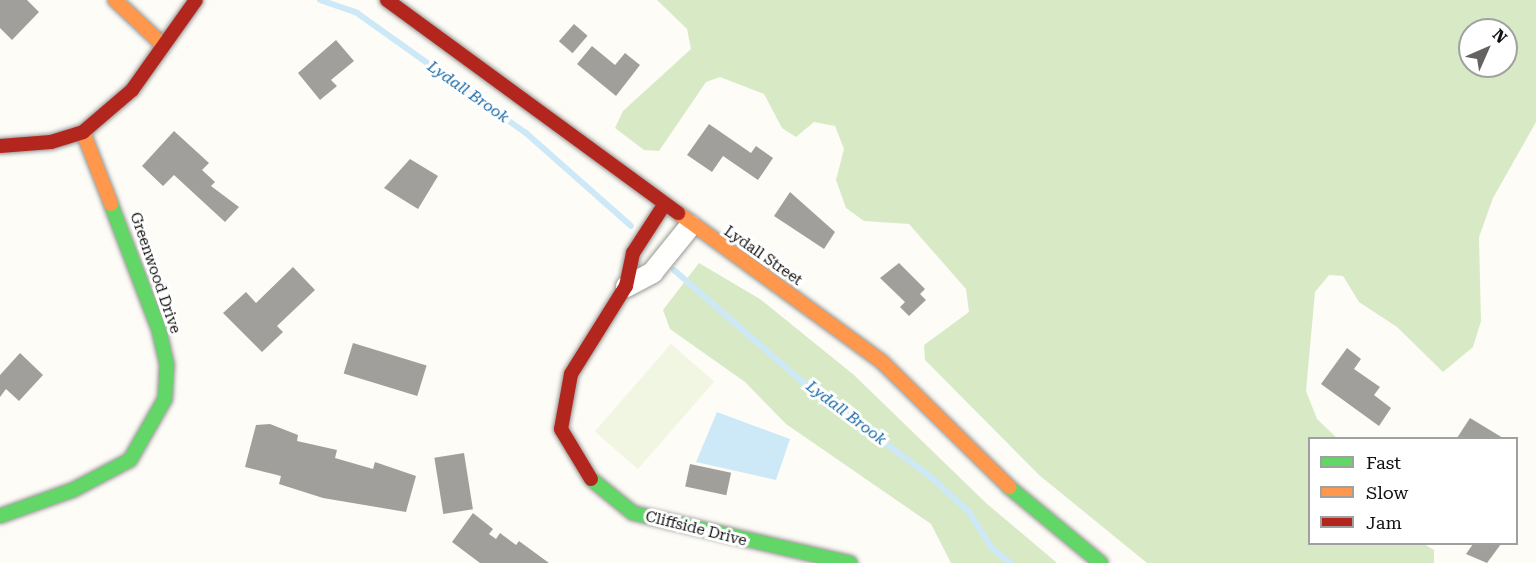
<!DOCTYPE html>
<style>
body{margin:0}
#map{position:relative;width:1536px;height:563px;overflow:hidden;background:#fdfcf7;font-family:"Roboto Serif",serif}
div>[style]{position:absolute}
.forest>*{inset:0;background:#d8eac5}
.pitch>*{inset:0;background:#f0f6e1;transform-origin:0 0}
.water>*{inset:0;background:#cde8f7}
.stream>*{height:6px;margin:-3px;padding:0 3px;transform-origin:3px;border-radius:3px;background:#cde8f7}
.building>*{inset:0;background:#a19f9c;transform-origin:0 0}
.roads{filter:drop-shadow(0 0 2px #979795) drop-shadow(0 0 2px #979795)}
.street>*{height:21px;margin:-10.5px;padding:0 10.5px;transform-origin:10.5px;border-radius:10.5px;background:#fffffe}
.fast>*{height:14px;margin:-7px;padding:0 7px;transform-origin:7px;border-radius:7px;background:#63d668}
.slow>*{height:14px;margin:-7px;padding:0 7px;transform-origin:7px;border-radius:7px;background:#ff974d}
.jam>*{height:14px;margin:-7px;padding:0 7px;transform-origin:7px;border-radius:7px;background:#b3261e}
span{translate:-50% -50%;white-space:nowrap;text-align:center;line-height:1.15;-webkit-text-stroke:6px #fff;paint-order:stroke}
.street-label{font-size:15px;color:#111}
.water-label{font-size:16px;color:#1768a6;font-style:italic}
.legend{position:absolute;left:1308px;top:437px;width:210px;height:108px;box-sizing:border-box;background:#fff;border:2px solid #a0a0a0;margin:0;padding:8px 10px;list-style:none;font-size:18px;color:#111}
.legend li{display:flex;align-items:center;gap:12px;height:30px}
.legend b{width:30px;border:2px solid #a0a0a0}
.north{position:absolute;left:1458px;top:18px;width:60px;height:60px;box-sizing:border-box;background:#fff;border:2px solid #a0a0a0;border-radius:50%;rotate:45deg;font-size:16px;font-weight:700;line-height:24px;text-align:center;color:#111}
.north::after{content:'';display:block;margin:auto;width:21px;height:27px;background:#646362;clip-path:polygon(50% 0,100% 100%,50% 72%,0 100%)}
</style>
<div id="map">
<div class="forest">
<div style="clip-path:polygon(evenodd,657px 0,1536px 0,1536px 122px,1493px 198px,1479px 237px,1481px 321px,1473px 347px,1443px 372px,1397px 327px,1359px 302px,1343px 276px,1329px 275px,1315px 292px,1306px 391px,1317px 419px,1337px 438px,1310px 438px,1310px 544px,1424px 544px,1434px 550px,1434px 563px,1147px 563px,1039px 475px,925px 360px,924px 345px,969px 312px,966px 289px,909px 224px,864px 221px,846px 208px,836px 180px,844px 149px,835px 126px,814px 122px,796px 137px,782px 128px,764px 94px,720px 77px,706px 82px,659px 151px,644px 150px,615px 128px,623px 111px,691px 49px,687px 29px,657px 0,1470px 30px,1506px 30px,1506px 66px,1470px 66px,1470px 30px)"></div>
<div style="clip-path:polygon(699px 263px,760px 299px,854px 375px,986px 503px,1057px 563px,951px 563px,931px 524px,786px 424px,745px 382px,670px 329px,663px 310px)"></div>
</div>
<div class="pitch">
<div style="left:671px;top:344px;width:57px;height:116px;rotate:41deg"></div>
</div>
<div class="water">
<div style="clip-path:polygon(717px 412px,790px 439px,776px 480px,696px 462px)"></div>
</div>
<div class="stream">
<div style="left:320px;top:0;width:39px;rotate:19deg"></div>
<div style="left:357px;top:13px;width:207px;rotate:35.4deg"></div>
<div style="left:526px;top:133px;width:140px;rotate:41.5deg"></div>
<div style="left:674px;top:270px;width:164px;rotate:41.1deg"></div>
<div style="left:798px;top:378px;width:167px;rotate:36.7deg"></div>
<div style="left:932px;top:478px;width:50px;rotate:42.6deg"></div>
<div style="left:969px;top:512px;width:41px;rotate:57.8deg"></div>
<div style="left:991px;top:547px;width:25px;rotate:40deg"></div>
</div>
<div class="building">
<div style="clip-path:polygon(0 0,27px 0,39px 12px,12px 40px,0 28px)"></div>
<div style="left:574px;top:24px;width:18px;height:23px;rotate:41deg"></div>
<div style="clip-path:polygon(336px 40px,354px 61px,331px 80px,337px 86px,320px 100px,298px 73px)"></div>
<div style="clip-path:polygon(592px 46px,615px 65px,625px 53px,640px 65px,616px 96px,577px 64px)"></div>
<div style="clip-path:polygon(709px 124px,751px 153px,756px 146px,773px 158px,758px 180px,723px 156px,712px 172px,687px 155px)"></div>
<div style="clip-path:polygon(174px 131px,209px 163px,202px 170px,215px 182px,211px 186px,239px 207px,225px 222px,174px 175px,163px 186px,142px 166px)"></div>
<div style="clip-path:polygon(410px 159px,438px 176px,418px 209px,384px 188px)"></div>
<div style="clip-path:polygon(790px 192px,835px 232px,824px 249px,774px 216px)"></div>
<div style="clip-path:polygon(899px 263px,925px 289px,920px 294px,926px 300px,909px 316px,900px 307px,905px 302px,880px 278px)"></div>
<div style="clip-path:polygon(293px 267px,315px 290px,277px 326px,283px 332px,262px 352px,223px 313px,246px 292px,256px 303px)"></div>
<div style="left:353px;top:343px;width:77px;height:32px;rotate:17deg"></div>
<div style="clip-path:polygon(1347px 348px,1361px 359px,1354px 369px,1380px 387px,1374px 395px,1391px 408px,1379px 426px,1321px 384px)"></div>
<div style="clip-path:polygon(20px 353px,43px 375px,19px 401px,6px 389px,0 397px,0 375px)"></div>
<div style="clip-path:polygon(1470px 418px,1503px 438px,1457px 438px)"></div>
<div style="clip-path:polygon(270px 424px,298px 435px,297px 441px,337px 450px,335px 458px,373px 469px,375px 462px,416px 476px,406px 512px,323px 498px,279px 484px,281px 476px,245px 467px,256px 425px)"></div>
<div style="left:464px;top:453px;width:57px;height:30px;rotate:81deg"></div>
<div style="left:690px;top:464px;width:42px;height:23px;rotate:12deg"></div>
<div style="clip-path:polygon(473px 513px,493px 529px,489px 534px,496px 539px,500px 533px,516px 545px,519px 541px,549px 563px,480px 563px,452px 542px)"></div>
<div style="clip-path:polygon(1473px 544px,1501px 544px,1487px 563px,1466px 554px)"></div>
</div>
<div class="roads">
<div class="street">
<div style="left:626px;top:286px;width:30px;rotate:-28deg"></div>
<div style="left:652px;top:272px;width:60px;rotate:-51deg"></div>
</div>
<div class="fast">
<div style="left:591px;top:479px;width:54px;rotate:39deg"></div>
<div style="left:633px;top:513px;width:223px;rotate:13deg"></div>
<div style="left:1009px;top:487px;width:119px;rotate:39.6deg"></div>
<div style="left:0;top:516px;width:77px;rotate:-19.6deg"></div>
<div style="left:73px;top:490px;width:64px;rotate:-27.8deg"></div>
<div style="left:130px;top:460px;width:70px;rotate:-60.2deg"></div>
<div style="left:165px;top:399px;width:34px;rotate:-87deg"></div>
<div style="left:167px;top:365px;width:36px;rotate:-103deg"></div>
<div style="left:159px;top:330px;width:135px;rotate:-110.9deg"></div>
</div>
<div class="slow">
<div style="left:115px;top:0;width:66px;rotate:43.2deg"></div>
<div style="left:83px;top:132px;width:77px;rotate:68.7deg"></div>
<div style="left:678px;top:213px;width:251px;rotate:36.1deg"></div>
<div style="left:881px;top:361px;width:180px;rotate:44.5deg"></div>
</div>
<div class="jam">
<div style="left:387px;top:0;width:361px;rotate:36.2deg"></div>
<div style="left:0;top:146px;width:51px;rotate:-4.5deg"></div>
<div style="left:51px;top:142px;width:34px;rotate:-17deg"></div>
<div style="left:83px;top:132px;width:65px;rotate:-40.6deg"></div>
<div style="left:132px;top:90px;width:110px;rotate:-54.6deg"></div>
<div style="left:591px;top:479px;width:58px;rotate:-121deg"></div>
<div style="left:561px;top:429px;width:56px;rotate:-79.7deg"></div>
<div style="left:571px;top:374px;width:104px;rotate:-58deg"></div>
<div style="left:626px;top:286px;width:34px;rotate:-78deg"></div>
<div style="left:633px;top:253px;width:57px;rotate:-57.1deg"></div>
</div>
</div>
<div class="street-label">
<span style="left:763px;top:256px;rotate:35deg">Lydall Street</span>
<span style="left:155px;top:273px;rotate:71deg">Greenwood Drive</span>
<span style="left:696px;top:529px;rotate:14deg">Cliffside Drive</span>
</div>
<div class="water-label">
<span style="left:468px;top:92px;rotate:35deg">Lydall Brook</span>
<span style="left:846px;top:413px;rotate:37deg">Lydall Brook</span>
</div>
<ul class="legend">
<li><b style="height:8px;background:#63d668"></b>Fast</li>
<li><b style="height:8px;background:#ff974d"></b>Slow</li>
<li><b style="height:8px;background:#b3261e"></b>Jam</li>
</ul>
<div class="north">N</div>
</div>
